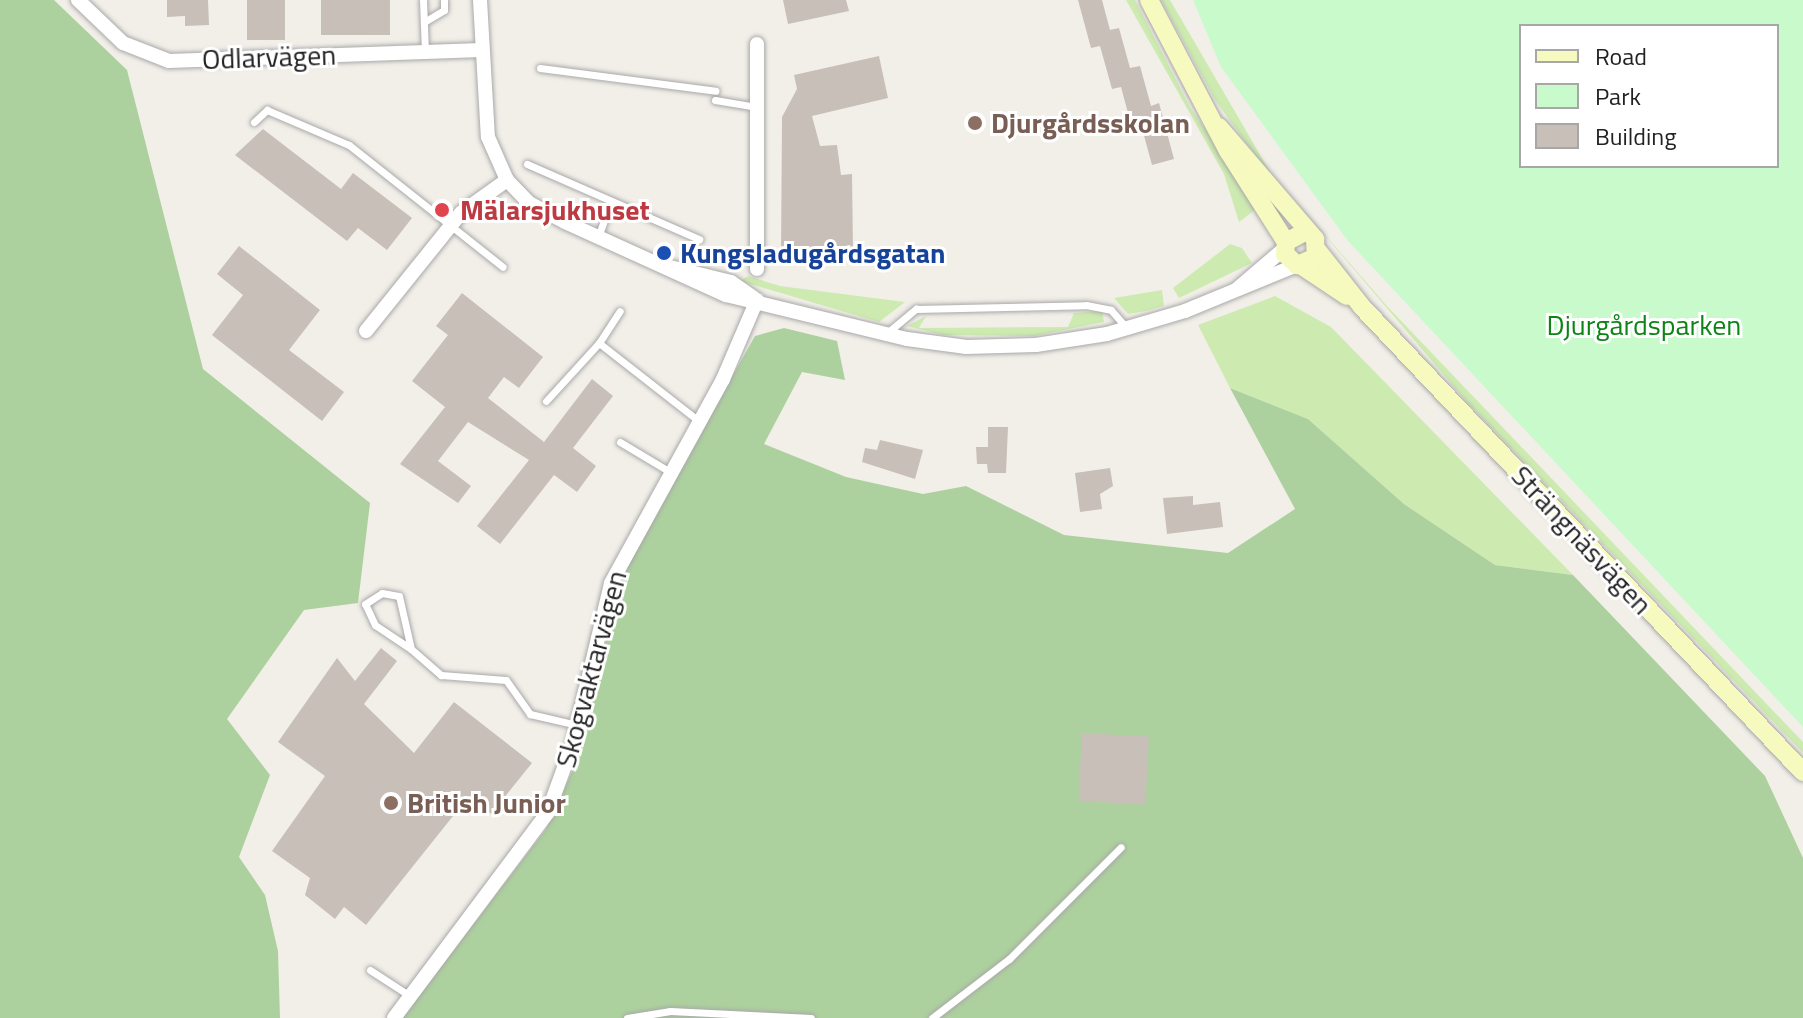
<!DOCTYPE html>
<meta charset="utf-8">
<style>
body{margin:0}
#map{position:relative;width:1803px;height:1018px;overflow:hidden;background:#f2efe9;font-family:"Titillium Web",sans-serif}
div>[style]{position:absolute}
.grass>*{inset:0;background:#cdebb0}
.forest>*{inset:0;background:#add19e}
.park>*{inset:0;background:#c8facc}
.building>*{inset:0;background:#c7bfb8;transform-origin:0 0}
.roads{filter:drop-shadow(0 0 2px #a9a9a9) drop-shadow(0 0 2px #a9a9a9)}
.lane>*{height:7px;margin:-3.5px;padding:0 3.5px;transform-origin:3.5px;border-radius:3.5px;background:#fff}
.street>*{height:14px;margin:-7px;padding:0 7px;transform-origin:7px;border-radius:7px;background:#fff}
.secondary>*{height:18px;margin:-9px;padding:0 9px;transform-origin:9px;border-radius:9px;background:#f7fabf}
.dots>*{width:22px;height:22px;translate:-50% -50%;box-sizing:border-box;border:4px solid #fff;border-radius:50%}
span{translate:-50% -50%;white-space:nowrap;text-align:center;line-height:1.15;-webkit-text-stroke:6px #fff;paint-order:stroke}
.street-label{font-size:28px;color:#222}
.education-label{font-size:28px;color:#785e54;font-weight:700}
.left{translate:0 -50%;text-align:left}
.health-label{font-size:28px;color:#be3a42;font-weight:700}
.transit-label{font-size:28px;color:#164399;font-weight:700}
.park-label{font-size:28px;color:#0c8416}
.legend{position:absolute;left:1519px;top:24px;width:260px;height:144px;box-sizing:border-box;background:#fff;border:2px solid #a7a7a7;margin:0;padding:10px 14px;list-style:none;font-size:24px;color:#222}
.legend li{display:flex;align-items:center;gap:16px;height:40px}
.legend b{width:40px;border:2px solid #a7a7a7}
</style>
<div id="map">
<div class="grass">
<div style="clip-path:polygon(1126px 0,1135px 0,1190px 107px,1259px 207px,1239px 222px,1224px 174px)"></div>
<div style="clip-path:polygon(1161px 0,1170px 0,1280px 189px,1215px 100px)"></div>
<div style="clip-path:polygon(1294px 199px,1386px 305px,1803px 742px,1803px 753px,1466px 401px)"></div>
<div style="clip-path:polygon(1230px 244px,1242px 248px,1252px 263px,1179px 298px,1173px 288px)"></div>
<div style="clip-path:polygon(748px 276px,780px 286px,905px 302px,879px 322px,740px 281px)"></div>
<div style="clip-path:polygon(1162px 290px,1164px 306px,1146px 311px,1128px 314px,1114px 298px)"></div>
<div style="clip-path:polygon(1275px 296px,1331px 327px,1573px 575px,1495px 565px,1404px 504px,1308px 419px,1230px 388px,1198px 325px)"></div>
<div style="clip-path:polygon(1102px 311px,1104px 322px,1034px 336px,943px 335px,907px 326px,926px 316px,919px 328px,1068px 327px,1074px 313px)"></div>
</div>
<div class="forest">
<div style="clip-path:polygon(0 0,54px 0,127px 70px,203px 369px,370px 503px,358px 603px,304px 610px,227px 719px,270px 775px,239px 857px,265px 895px,278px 951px,280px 1018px,0 1018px)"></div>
<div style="clip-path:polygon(784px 328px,837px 341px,845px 380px,802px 372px,764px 444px,846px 477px,923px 494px,966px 486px,1064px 535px,1228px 553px,1295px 509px,1230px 388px,1308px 419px,1404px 504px,1495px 565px,1573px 575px,1765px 776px,1803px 858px,1803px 1018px,402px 1018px,546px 829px,575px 765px,624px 569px,755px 336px)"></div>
</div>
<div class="park">
<div style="clip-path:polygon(evenodd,1193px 0,1803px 0,1803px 727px,1348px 241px,1221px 67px,1193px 0,1521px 26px,1777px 26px,1777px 166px,1521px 166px,1521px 26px)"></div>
</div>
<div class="building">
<div style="clip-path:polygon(167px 0,208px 0,209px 25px,185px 26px,185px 16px,167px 17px)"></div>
<div style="left:247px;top:0;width:38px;height:40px"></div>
<div style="left:321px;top:0;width:69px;height:35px"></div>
<div style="clip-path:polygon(783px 0,846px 0,849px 11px,788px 24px)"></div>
<div style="clip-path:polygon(1078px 0,1102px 0,1110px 30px,1119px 28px,1130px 68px,1140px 66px,1151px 106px,1159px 103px,1174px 159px,1152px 165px,1140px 121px,1131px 124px,1121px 87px,1112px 89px,1100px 46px,1091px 48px)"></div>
<div style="clip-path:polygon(879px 56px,888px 98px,812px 116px,820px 146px,837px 145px,841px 175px,852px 174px,853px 252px,781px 254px,782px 117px,797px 89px,794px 75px)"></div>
<div style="clip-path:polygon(263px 129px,341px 189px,353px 173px,412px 218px,387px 250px,358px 228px,347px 241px,235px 155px)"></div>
<div style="clip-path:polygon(239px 246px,320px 310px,289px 350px,344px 392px,322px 421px,212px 335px,243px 295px,217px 274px)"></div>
<div style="clip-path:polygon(462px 293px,543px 357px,519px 388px,504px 377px,488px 398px,544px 442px,592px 379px,613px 396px,573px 448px,596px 466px,577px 492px,554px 475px,500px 544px,477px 526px,529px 460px,468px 422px,438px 461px,471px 486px,458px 503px,400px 464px,445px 407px,412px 381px,448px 335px,436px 326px)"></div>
<div style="clip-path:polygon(988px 427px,1008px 427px,1006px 473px,988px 473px,987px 464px,977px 464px,976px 447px,988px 447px)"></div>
<div style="clip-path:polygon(880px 440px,923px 450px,915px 479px,862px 462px,865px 448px,877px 450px)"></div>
<div style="clip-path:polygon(1110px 468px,1113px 486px,1100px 494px,1102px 509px,1080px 512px,1075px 473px)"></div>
<div style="clip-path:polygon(1193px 496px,1193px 505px,1220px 502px,1223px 527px,1167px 534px,1163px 498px)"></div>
<div style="clip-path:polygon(381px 648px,397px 661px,364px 704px,414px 753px,454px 702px,532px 763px,491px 814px,469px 796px,366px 925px,344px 907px,335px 919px,305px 895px,310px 878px,272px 851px,325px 776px,278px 742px,337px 658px,355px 681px)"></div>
<div style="left:1082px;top:733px;width:67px;height:68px;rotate:3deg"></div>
</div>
<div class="roads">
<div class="lane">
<div style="left:423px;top:0;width:52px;rotate:87.8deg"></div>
<div style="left:424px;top:22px;width:23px;rotate:-31deg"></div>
<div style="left:444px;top:10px;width:10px;rotate:-90deg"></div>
<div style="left:540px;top:68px;width:177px;rotate:7.4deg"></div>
<div style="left:715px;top:100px;width:43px;rotate:9.5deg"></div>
<div style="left:254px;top:122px;width:18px;rotate:-43deg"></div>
<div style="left:267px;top:110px;width:89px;rotate:23.1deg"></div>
<div style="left:349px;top:145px;width:196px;rotate:38.4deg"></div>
<div style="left:527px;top:164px;width:188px;rotate:23.6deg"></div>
<div style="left:598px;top:237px;width:35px;rotate:-70deg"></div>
<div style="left:887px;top:333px;width:38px;rotate:-40deg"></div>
<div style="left:916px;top:309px;width:170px;rotate:-1.3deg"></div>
<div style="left:1086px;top:305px;width:25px;rotate:11deg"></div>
<div style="left:1111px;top:310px;width:23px;rotate:49deg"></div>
<div style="left:599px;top:343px;width:38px;rotate:-57deg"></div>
<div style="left:546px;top:401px;width:79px;rotate:-47.6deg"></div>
<div style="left:599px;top:343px;width:127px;rotate:38deg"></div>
<div style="left:620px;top:442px;width:58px;rotate:31deg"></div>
<div style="left:411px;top:649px;width:43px;rotate:-146.3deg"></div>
<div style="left:375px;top:625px;width:23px;rotate:-115deg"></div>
<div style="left:365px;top:604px;width:20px;rotate:-33deg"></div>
<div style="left:382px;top:593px;width:17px;rotate:10deg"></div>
<div style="left:399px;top:596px;width:54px;rotate:77.2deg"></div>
<div style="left:411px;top:649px;width:40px;rotate:41deg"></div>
<div style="left:441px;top:675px;width:65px;rotate:4.4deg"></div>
<div style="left:506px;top:680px;width:42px;rotate:54.8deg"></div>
<div style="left:530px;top:714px;width:48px;rotate:13.2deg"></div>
<div style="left:370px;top:970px;width:48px;rotate:33deg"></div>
<div style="left:627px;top:1018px;width:44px;rotate:-9.2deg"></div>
<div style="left:670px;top:1011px;width:141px;rotate:2.8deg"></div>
<div style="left:932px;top:1018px;width:97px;rotate:-37.5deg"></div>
<div style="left:1009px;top:959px;width:158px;rotate:-45deg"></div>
</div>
<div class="street">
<div style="left:78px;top:0;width:62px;rotate:43.7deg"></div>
<div style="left:123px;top:43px;width:49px;rotate:21.4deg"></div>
<div style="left:169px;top:61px;width:313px;rotate:-2deg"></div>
<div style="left:480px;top:0;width:137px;rotate:86.7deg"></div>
<div style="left:488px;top:137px;width:47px;rotate:66.2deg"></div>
<div style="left:507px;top:180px;width:32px;rotate:46deg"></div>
<div style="left:529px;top:203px;width:41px;rotate:27.8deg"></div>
<div style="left:565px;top:222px;width:177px;rotate:24.4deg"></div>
<div style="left:726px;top:295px;width:186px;rotate:13.7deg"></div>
<div style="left:907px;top:339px;width:60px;rotate:7.7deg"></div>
<div style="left:966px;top:347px;width:70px;rotate:-1.6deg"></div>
<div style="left:1036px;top:345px;width:72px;rotate:-8.8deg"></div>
<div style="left:1107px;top:334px;width:81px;rotate:-16.4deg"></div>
<div style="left:1185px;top:311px;width:121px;rotate:-22.3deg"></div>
<div style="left:757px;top:44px;width:225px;rotate:90deg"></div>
<div style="left:666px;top:266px;width:67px;rotate:13.8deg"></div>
<div style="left:731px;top:282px;width:28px;rotate:35deg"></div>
<div style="left:1237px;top:289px;width:63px;rotate:-40.5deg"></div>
<div style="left:366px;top:331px;width:151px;rotate:-51.2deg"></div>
<div style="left:461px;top:213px;width:57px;rotate:-35.7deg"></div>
<div style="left:394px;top:1018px;width:257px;rotate:-53.2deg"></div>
<div style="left:548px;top:812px;width:73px;rotate:-70.1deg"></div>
<div style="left:573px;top:743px;width:164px;rotate:-76.6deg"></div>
<div style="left:611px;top:583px;width:233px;rotate:-61.2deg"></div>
<div style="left:723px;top:379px;width:86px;rotate:-66.7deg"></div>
</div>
<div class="secondary">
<div style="left:1149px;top:0;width:170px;rotate:62.4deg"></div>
<div style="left:1228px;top:151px;width:108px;rotate:57.5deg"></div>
<div style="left:1219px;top:127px;width:148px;rotate:49.4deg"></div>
<div style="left:1315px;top:239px;width:18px;rotate:87deg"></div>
<div style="left:1316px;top:257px;width:21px;rotate:157deg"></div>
<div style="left:1297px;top:265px;width:16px;rotate:-137deg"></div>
<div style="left:1285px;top:254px;width:12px;rotate:-85deg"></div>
<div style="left:1286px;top:242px;width:21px;rotate:-28deg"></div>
<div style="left:1318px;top:251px;width:71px;rotate:51.8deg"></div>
<div style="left:1362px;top:307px;width:641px;rotate:46.52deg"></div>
<div style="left:1302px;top:266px;width:54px;rotate:33.7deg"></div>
</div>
</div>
<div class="dots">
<div style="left:975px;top:123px;background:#8d6e63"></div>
<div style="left:442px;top:210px;background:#e0444e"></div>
<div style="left:664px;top:253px;background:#1a4fb4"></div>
<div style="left:391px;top:803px;background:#8d6e63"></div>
</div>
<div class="street-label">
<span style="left:269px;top:57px;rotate:-2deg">Odlarvägen</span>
<span style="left:1582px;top:540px;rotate:47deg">Strängnäsvägen</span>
<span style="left:591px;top:669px;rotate:-75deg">Skogvaktarvägen</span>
</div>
<div class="education-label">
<span class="left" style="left:991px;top:123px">Djurgårdsskolan</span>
<span class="left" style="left:407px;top:803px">British Junior</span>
</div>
<div class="health-label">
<span class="left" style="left:460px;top:210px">Mälarsjukhuset</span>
</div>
<div class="transit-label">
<span class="left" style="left:680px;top:253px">Kungsladugårdsgatan</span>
</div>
<div class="park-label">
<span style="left:1644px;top:325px">Djurgårdsparken</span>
</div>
<ul class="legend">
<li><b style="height:10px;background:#f7fabf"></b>Road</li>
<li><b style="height:22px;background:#c8facc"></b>Park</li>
<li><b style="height:22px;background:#c7bfb8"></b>Building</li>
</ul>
</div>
